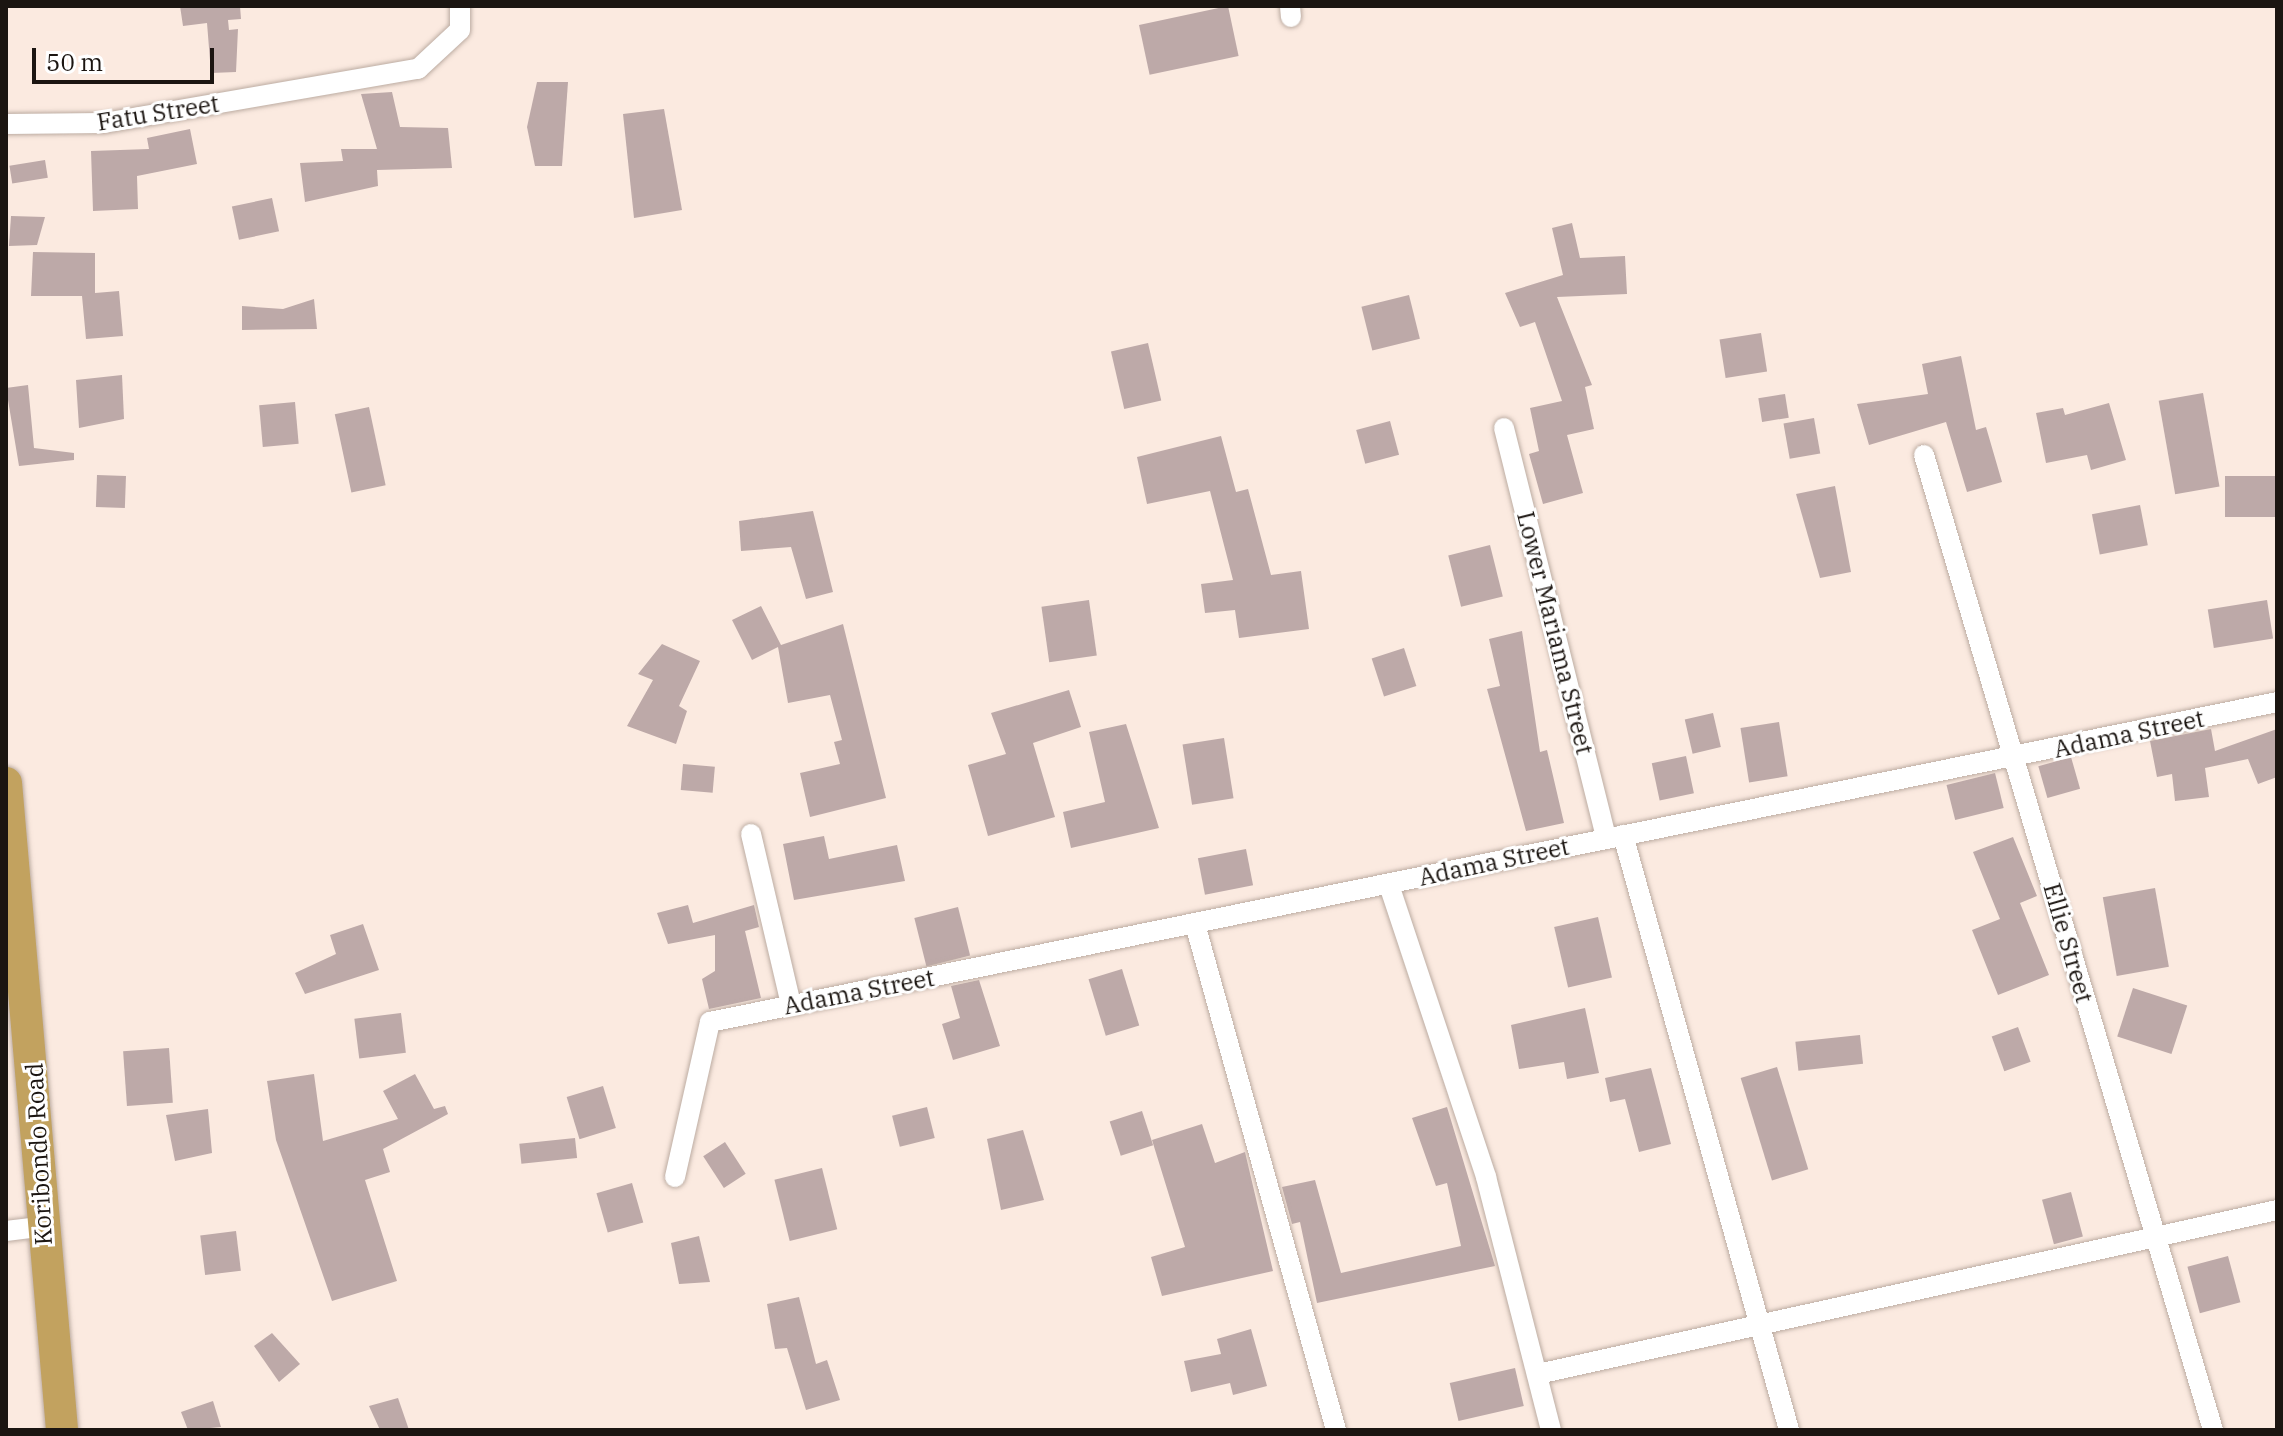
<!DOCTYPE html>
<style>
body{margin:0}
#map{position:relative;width:2283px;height:1436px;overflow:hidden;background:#fbeae0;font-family:"IBM Plex Serif",serif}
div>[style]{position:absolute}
.building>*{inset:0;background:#bda9a8;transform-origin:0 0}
.roads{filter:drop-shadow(0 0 2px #bcaca2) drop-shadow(0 0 2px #bcaca2)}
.minor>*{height:20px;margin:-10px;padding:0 10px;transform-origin:10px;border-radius:10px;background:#fff}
.trunk>*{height:32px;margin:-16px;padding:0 16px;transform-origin:16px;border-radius:16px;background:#c2a25f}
span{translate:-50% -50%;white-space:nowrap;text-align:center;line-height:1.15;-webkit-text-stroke:6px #fff;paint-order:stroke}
.street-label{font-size:24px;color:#1b1511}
.frame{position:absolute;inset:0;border:8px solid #1b1511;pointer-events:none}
.scale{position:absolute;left:32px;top:48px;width:182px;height:36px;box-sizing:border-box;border:4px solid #1b1511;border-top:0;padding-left:10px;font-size:24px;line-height:28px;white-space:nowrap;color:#1b1511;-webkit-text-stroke:6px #fff;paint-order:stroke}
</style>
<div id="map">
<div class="building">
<div style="clip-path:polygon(180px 6px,240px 6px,241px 19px,228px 20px,229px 30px,238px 29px,236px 72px,211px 73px,207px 23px,183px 26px)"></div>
<div style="left:1228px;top:6px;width:51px;height:91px;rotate:78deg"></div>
<div style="clip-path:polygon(537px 82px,568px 82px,562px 166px,535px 166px,527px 127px)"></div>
<div style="clip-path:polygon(392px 92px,400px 127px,448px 128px,452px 168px,377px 170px,378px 186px,305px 202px,300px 163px,343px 161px,341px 149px,377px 149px,361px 94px)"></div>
<div style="clip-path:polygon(664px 109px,682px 210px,634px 218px,623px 114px)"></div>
<div style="clip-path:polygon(190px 129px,197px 164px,137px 176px,138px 209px,93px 211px,91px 151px,149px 149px,147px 138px)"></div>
<div style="left:45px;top:160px;width:18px;height:36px;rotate:81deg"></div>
<div style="left:272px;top:198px;width:34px;height:41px;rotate:78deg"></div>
<div style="clip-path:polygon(11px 216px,45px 217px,37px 245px,9px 246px)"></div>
<div style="clip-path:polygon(1572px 223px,1580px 258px,1625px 256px,1627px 294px,1557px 297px,1592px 385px,1585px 387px,1594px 429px,1567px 435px,1583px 493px,1543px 504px,1529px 454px,1539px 451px,1530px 408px,1562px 401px,1535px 322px,1520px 327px,1505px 293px,1563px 275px,1552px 228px)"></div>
<div style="clip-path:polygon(33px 252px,95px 253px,95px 293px,119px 291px,123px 336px,86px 339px,82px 296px,31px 296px)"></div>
<div style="left:1409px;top:295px;width:45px;height:49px;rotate:76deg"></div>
<div style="clip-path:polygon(314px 299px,317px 329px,242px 330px,242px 306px,283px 309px)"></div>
<div style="left:1761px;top:333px;width:39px;height:42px;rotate:81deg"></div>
<div style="left:1148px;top:343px;width:59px;height:38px;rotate:77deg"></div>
<div style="clip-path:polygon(1961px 356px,1976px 430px,1986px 427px,2002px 482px,1967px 492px,1946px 422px,1869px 445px,1857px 404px,1928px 394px,1922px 364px)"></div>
<div style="clip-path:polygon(122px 375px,124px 419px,79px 428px,76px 380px)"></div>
<div style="clip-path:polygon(28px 385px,34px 448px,74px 453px,74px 460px,19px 466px,6px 388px)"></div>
<div style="left:2203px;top:393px;width:95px;height:45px;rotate:80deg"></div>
<div style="left:1785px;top:394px;width:24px;height:27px;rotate:81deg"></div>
<div style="left:295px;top:402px;width:42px;height:36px;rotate:85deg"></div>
<div style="clip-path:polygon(2109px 403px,2126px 460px,2091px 470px,2087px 455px,2046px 463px,2036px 413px,2063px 408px,2065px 415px)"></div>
<div style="left:369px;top:407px;width:80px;height:35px;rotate:78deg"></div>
<div style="left:1814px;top:418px;width:36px;height:31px;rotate:80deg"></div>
<div style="left:1390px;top:421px;width:35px;height:35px;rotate:75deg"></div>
<div style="clip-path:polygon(1221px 436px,1236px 492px,1248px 489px,1271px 575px,1301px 571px,1309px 629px,1239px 638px,1235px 610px,1205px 613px,1201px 584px,1233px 580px,1210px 491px,1147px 504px,1137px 457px)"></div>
<div style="left:97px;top:475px;width:29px;height:32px;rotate:2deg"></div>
<div style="left:2277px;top:476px;width:41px;height:52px;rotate:90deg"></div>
<div style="clip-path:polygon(1835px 486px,1851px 572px,1820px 578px,1796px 494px)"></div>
<div style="left:2140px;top:505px;width:41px;height:49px;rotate:79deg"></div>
<div style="clip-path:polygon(813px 511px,833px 592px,806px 599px,791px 547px,741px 551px,739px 521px)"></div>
<div style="left:1490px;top:545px;width:53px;height:43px;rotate:76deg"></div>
<div style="left:1089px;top:600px;width:56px;height:48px;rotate:82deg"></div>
<div style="left:2267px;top:600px;width:39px;height:60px;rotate:81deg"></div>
<div style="clip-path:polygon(761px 606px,781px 645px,843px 624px,886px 798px,810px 817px,800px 773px,840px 764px,834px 742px,842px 740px,830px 695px,788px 703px,778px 647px,752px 660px,732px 620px)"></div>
<div style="clip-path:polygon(1522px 631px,1540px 752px,1547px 750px,1564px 823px,1526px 831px,1487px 689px,1500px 686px,1489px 639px)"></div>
<div style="clip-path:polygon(662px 644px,700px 661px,679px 706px,687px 711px,676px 744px,627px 726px,653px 680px,638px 674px)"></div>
<div style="left:1404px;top:648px;width:40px;height:34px;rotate:72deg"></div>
<div style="clip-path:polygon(1069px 690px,1081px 727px,1033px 743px,1055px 817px,988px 836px,968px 765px,1006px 754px,991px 713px)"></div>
<div style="left:1713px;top:713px;width:35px;height:29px;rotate:77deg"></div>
<div style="left:1779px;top:722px;width:55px;height:39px;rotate:81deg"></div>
<div style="clip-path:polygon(1126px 724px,1159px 828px,1071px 848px,1063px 812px,1105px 802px,1089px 732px)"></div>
<div style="clip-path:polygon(2211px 729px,2215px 751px,2277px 729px,2277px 777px,2258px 784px,2248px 759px,2205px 768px,2209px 797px,2175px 801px,2172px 774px,2157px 777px,2150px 741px)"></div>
<div style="left:1224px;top:738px;width:61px;height:42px;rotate:81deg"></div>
<div style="left:1686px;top:756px;width:38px;height:35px;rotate:78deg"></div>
<div style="left:2071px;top:757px;width:33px;height:34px;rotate:74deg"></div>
<div style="left:683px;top:764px;width:32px;height:26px;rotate:5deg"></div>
<div style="left:1995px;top:773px;width:36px;height:50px;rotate:76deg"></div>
<div style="clip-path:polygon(824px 836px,829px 859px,897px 845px,905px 881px,794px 900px,783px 844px)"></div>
<div style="clip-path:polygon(2013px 837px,2037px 896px,2020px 903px,2049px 975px,1998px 995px,1972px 930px,2000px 919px,1973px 852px)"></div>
<div style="left:1246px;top:849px;width:37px;height:49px;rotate:79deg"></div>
<div style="left:2155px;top:888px;width:80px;height:53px;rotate:80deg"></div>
<div style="clip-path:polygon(688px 905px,693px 923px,754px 905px,759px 927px,745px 931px,761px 998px,709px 1009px,702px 979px,715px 971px,715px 935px,668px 944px,657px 913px)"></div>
<div style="left:958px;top:907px;width:50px;height:45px;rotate:76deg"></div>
<div style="left:1598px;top:917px;width:62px;height:45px;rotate:77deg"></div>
<div style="clip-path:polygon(363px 924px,379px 970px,305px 994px,295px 973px,336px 954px,330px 935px)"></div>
<div style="left:1122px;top:969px;width:59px;height:35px;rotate:73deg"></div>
<div style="clip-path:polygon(979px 980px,1000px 1046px,953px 1060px,942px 1024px,960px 1018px,951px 986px)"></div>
<div style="left:2133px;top:988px;width:57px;height:51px;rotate:18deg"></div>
<div style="clip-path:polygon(1585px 1008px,1599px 1073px,1567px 1079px,1564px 1062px,1519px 1069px,1511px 1025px)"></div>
<div style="left:401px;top:1013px;width:40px;height:47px;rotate:83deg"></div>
<div style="left:2018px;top:1027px;width:37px;height:28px;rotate:70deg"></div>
<div style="left:1860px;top:1035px;width:29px;height:65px;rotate:84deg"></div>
<div style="left:169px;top:1048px;width:55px;height:46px;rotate:86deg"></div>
<div style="left:1777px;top:1067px;width:107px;height:38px;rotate:73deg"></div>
<div style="clip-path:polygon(1651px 1068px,1671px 1144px,1639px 1152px,1625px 1099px,1610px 1102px,1605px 1078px)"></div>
<div style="clip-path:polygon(314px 1074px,323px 1141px,398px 1119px,383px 1091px,415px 1074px,434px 1109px,445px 1106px,448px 1114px,383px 1149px,390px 1172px,365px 1180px,397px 1281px,332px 1301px,276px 1140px,267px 1081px)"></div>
<div style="left:603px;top:1086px;width:44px;height:38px;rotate:73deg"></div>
<div style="left:927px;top:1107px;width:32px;height:36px;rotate:76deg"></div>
<div style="clip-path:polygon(1447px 1107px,1495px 1266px,1317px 1303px,1300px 1222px,1292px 1224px,1282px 1187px,1315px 1180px,1341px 1273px,1461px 1246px,1447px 1183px,1436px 1186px,1412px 1118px)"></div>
<div style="clip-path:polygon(208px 1109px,212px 1153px,175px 1161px,166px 1115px)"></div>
<div style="left:1142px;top:1111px;width:36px;height:34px;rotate:72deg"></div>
<div style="clip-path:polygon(1202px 1124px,1215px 1163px,1245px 1152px,1273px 1271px,1162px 1296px,1151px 1257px,1185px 1247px,1152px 1140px)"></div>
<div style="clip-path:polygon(1023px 1130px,1044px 1200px,1001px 1210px,987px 1139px)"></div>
<div style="left:575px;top:1138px;width:20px;height:56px;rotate:84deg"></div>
<div style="left:725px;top:1142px;width:38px;height:26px;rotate:57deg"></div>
<div style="left:822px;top:1168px;width:63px;height:49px;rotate:76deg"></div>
<div style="left:632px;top:1183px;width:41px;height:37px;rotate:74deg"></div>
<div style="left:2071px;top:1192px;width:46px;height:30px;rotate:75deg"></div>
<div style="left:236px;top:1231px;width:40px;height:36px;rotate:83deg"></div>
<div style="clip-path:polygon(699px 1236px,710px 1282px,679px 1284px,671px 1243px)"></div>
<div style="left:2228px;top:1256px;width:48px;height:42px;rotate:75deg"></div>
<div style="clip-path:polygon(799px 1297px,816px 1364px,827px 1360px,840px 1400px,806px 1410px,787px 1348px,775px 1349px,767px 1304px)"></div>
<div style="clip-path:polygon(1251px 1329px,1267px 1386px,1233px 1395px,1230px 1383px,1191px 1392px,1184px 1361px,1221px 1354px,1217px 1339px)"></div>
<div style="clip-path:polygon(272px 1333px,300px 1364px,279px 1382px,254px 1346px)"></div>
<div style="left:1515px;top:1368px;width:39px;height:67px;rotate:77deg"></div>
<div style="clip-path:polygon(398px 1398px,409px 1430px,380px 1430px,369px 1406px)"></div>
<div style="clip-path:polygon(213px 1401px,221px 1427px,188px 1430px,181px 1412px)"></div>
</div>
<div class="roads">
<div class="minor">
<div style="left:1290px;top:6px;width:11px;rotate:85deg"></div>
<div style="left:6px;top:124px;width:98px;rotate:-0.6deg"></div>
<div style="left:104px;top:123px;width:319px;rotate:-9.8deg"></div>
<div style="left:418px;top:69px;width:57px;rotate:-42.9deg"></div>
<div style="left:460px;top:30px;width:24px;rotate:-90deg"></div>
<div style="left:1504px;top:428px;width:422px;rotate:76deg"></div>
<div style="left:1924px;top:455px;width:1017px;rotate:73.49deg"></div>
<div style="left:751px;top:834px;width:176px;rotate:76.8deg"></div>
<div style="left:1623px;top:835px;width:618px;rotate:74.41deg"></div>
<div style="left:1389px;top:885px;width:308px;rotate:71.6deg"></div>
<div style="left:1486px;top:1177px;width:261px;rotate:75.6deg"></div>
<div style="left:1195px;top:924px;width:525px;rotate:74.43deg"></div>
<div style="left:675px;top:1177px;width:159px;rotate:-77.3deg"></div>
<div style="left:710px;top:1022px;width:1599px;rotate:-11.54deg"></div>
<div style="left:6px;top:1231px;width:34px;rotate:-7deg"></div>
<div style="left:1538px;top:1374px;width:757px;rotate:-12.51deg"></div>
</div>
<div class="trunk">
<div style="left:6px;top:783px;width:649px;rotate:85.05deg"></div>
</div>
</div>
<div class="street-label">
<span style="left:158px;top:113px;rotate:-9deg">Fatu Street</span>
<span style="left:1555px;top:633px;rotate:76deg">Lower Mariama Street</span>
<span style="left:2129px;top:734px;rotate:-12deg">Adama Street</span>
<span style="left:1494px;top:862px;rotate:-12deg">Adama Street</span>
<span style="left:2068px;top:943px;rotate:74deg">Ellie Street</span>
<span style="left:859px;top:992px;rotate:-11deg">Adama Street</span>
<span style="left:39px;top:1154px;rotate:-93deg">Koribondo Road</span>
</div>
<div class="frame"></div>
<div class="scale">50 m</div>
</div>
